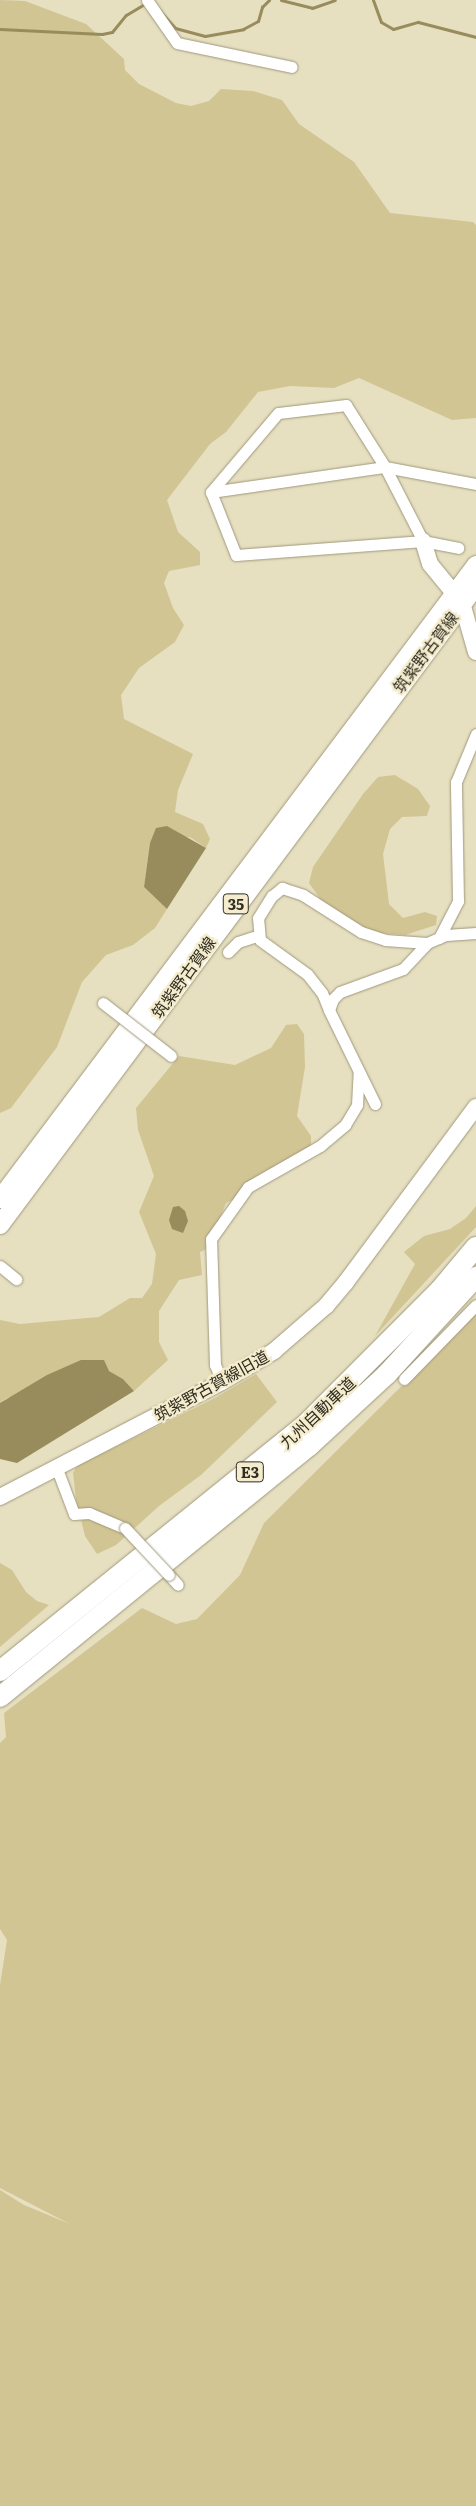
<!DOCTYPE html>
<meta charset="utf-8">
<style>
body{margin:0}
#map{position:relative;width:476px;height:2506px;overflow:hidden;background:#e6dfc0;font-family:Literata,"Noto Sans JP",serif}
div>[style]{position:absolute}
.green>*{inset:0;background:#d2c594}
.water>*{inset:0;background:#988b5c}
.stream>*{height:3px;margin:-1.5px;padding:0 1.5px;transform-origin:1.5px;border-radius:1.5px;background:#988b5c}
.roads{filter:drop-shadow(0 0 1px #9f987b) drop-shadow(0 0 1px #9f987b)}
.street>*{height:11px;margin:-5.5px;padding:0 5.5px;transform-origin:5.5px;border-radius:5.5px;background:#fff}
.secondary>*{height:16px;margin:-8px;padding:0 8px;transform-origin:8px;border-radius:8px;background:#fff}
.primary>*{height:18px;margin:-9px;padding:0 9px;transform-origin:9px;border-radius:9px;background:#fff}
.highway>*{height:20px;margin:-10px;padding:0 10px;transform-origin:10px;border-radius:10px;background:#fff}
.bridges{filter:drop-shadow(0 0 1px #9f987b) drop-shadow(0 0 1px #9f987b)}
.street-bridge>*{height:11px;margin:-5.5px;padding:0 5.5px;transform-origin:5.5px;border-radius:5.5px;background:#fff}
span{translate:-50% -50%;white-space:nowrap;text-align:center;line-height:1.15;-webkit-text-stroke:4.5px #f4eccd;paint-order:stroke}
.shield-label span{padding:1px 4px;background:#f4eccd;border:1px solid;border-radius:4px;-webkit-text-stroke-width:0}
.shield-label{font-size:15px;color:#2f2c21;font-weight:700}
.street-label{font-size:16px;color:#2f2c21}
</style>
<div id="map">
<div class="green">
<div style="clip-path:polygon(0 0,25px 1px,86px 24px,124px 59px,125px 70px,139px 84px,176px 103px,191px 106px,209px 101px,221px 89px,253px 91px,282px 100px,299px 124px,354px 162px,390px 213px,473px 222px,476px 225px,476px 418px,452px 420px,359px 378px,334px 388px,290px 386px,258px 392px,226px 432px,210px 444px,167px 500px,178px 532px,200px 552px,200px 565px,169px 571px,164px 583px,173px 608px,184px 625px,175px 642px,139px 668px,121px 695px,124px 719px,193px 754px,178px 790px,175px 812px,203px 824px,210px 839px,206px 848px,190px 837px,150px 843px,144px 887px,167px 909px,155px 928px,133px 945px,106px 955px,82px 982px,57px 1047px,11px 1108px,0 1113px)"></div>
<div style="clip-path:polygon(395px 775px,418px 789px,430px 806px,427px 816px,402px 817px,390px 829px,383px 854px,389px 904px,403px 918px,425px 912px,437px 916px,436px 925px,405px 935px,381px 933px,345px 921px,323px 903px,309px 883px,313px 867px,363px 794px,378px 777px)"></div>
<div style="clip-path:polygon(297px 1024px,304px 1034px,305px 1067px,297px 1116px,311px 1136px,311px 1151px,255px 1189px,226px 1203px,218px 1223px,216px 1245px,200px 1252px,202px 1275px,179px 1280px,159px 1311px,159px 1342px,168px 1360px,134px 1391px,123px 1379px,109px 1371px,7px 1398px,0 1403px,0 1320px,20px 1324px,99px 1317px,130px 1298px,142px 1298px,152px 1284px,156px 1254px,139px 1212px,154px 1176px,138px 1130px,136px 1108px,179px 1056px,235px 1065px,271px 1048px,286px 1025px)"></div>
<div style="clip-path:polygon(476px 1206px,476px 1227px,375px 1336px,415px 1264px,404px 1252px,424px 1236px,450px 1229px,466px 1218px)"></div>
<div style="clip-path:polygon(476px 1312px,476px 2506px,0 2506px,0 2190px,24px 2205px,70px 2224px,0 2188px,0 1985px,7px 1940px,0 1929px,0 1743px,6px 1737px,4px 1713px,142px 1608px,176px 1624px,197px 1619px,240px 1575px,264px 1523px)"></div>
<div style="clip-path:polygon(256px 1374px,277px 1402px,201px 1475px,159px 1506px,116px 1545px,97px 1554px,85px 1536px,76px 1499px,73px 1473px,77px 1466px,215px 1398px)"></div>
<div style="clip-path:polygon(0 1563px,12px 1570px,26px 1592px,37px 1601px,49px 1605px,0 1647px)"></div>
</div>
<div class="water">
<div style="clip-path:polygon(167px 826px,206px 848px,167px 909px,144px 887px,150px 843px,156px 828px)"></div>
<div style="clip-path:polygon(179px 1206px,185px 1211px,188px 1221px,183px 1233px,172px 1229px,169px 1220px,173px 1207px)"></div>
<div style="clip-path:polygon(81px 1360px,104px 1360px,109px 1371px,123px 1379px,134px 1391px,17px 1463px,0 1459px,0 1403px,47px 1375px)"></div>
</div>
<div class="stream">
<div style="left:281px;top:0;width:32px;rotate:14deg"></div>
<div style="left:312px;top:8px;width:24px;rotate:-19deg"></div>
<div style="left:373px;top:0;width:23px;rotate:70deg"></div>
<div style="left:381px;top:22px;width:14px;rotate:30deg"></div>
<div style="left:393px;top:29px;width:26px;rotate:-16deg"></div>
<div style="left:418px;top:22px;width:60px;rotate:14.5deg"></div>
<div style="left:159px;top:10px;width:24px;rotate:48deg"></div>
<div style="left:175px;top:28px;width:31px;rotate:15deg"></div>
<div style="left:205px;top:36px;width:39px;rotate:-10deg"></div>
<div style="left:243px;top:29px;width:17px;rotate:-28deg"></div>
<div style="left:258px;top:21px;width:15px;rotate:-74deg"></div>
<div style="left:262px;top:7px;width:10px;rotate:-45deg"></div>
<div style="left:0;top:29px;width:102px;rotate:2.8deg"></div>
<div style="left:102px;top:34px;width:10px;rotate:-11deg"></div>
<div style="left:112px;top:32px;width:22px;rotate:-51deg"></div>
<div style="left:126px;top:15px;width:21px;rotate:-31deg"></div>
</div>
<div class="roads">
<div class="street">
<div style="left:147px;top:0;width:52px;rotate:55.1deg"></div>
<div style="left:177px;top:43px;width:117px;rotate:11.8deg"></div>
<div style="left:211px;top:492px;width:176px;rotate:-8.2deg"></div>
<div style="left:385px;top:467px;width:93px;rotate:10.6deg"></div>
<div style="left:423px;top:541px;width:83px;rotate:-117.2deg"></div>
<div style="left:385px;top:467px;width:73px;rotate:-122.2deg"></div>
<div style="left:346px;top:405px;width:68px;rotate:173.3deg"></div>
<div style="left:278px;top:413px;width:104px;rotate:130.3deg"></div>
<div style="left:211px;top:492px;width:68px;rotate:68.4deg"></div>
<div style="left:236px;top:555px;width:188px;rotate:-4.3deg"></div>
<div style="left:423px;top:541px;width:36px;rotate:11deg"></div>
<div style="left:439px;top:938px;width:42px;rotate:-62.8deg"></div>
<div style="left:458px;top:901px;width:119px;rotate:-91deg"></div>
<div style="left:456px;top:782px;width:52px;rotate:-67.4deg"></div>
<div style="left:228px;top:952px;width:14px;rotate:-45deg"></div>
<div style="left:238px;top:942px;width:22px;rotate:-18deg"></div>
<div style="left:329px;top:1010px;width:18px;rotate:-112deg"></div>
<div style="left:322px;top:993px;width:24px;rotate:-128deg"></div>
<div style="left:307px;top:974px;width:58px;rotate:-144.1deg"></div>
<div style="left:260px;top:940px;width:22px;rotate:-95deg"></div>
<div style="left:258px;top:918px;width:26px;rotate:-58deg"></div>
<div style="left:272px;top:896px;width:13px;rotate:-39deg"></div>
<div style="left:282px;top:888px;width:22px;rotate:18deg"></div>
<div style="left:303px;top:895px;width:69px;rotate:32.5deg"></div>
<div style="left:361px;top:932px;width:25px;rotate:18deg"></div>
<div style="left:385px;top:940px;width:42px;rotate:4.1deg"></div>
<div style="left:375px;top:1104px;width:105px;rotate:-116.1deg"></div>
<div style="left:329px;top:1010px;width:12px;rotate:-70deg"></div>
<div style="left:333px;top:999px;width:10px;rotate:-45deg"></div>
<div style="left:340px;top:992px;width:67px;rotate:-20.1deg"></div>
<div style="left:403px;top:969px;width:35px;rotate:-47deg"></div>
<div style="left:427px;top:943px;width:21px;rotate:-23deg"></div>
<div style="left:446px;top:935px;width:30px;rotate:-4deg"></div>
<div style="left:0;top:1266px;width:21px;rotate:39deg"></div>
<div style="left:404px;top:1379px;width:103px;rotate:-45.8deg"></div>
<div style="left:222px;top:1382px;width:18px;rotate:-112deg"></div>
<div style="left:215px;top:1365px;width:126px;rotate:-91.8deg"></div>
<div style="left:211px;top:1239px;width:64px;rotate:-54.6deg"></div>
<div style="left:248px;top:1187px;width:83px;rotate:-29.7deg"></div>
<div style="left:320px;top:1146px;width:33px;rotate:-40deg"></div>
<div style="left:345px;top:1125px;width:23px;rotate:-59deg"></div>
<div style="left:357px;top:1105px;width:33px;rotate:-87deg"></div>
<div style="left:57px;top:1469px;width:48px;rotate:69.3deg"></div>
<div style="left:74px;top:1514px;width:15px;rotate:-4deg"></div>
<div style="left:89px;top:1513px;width:39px;rotate:23deg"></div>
<div style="left:169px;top:1575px;width:13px;rotate:48deg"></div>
</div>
<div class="secondary">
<div style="left:423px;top:541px;width:24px;rotate:73deg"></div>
<div style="left:430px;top:564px;width:50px;rotate:50.6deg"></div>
<div style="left:462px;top:603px;width:51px;rotate:74.1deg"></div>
<div style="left:0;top:1497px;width:250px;rotate:-27.4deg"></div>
<div style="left:222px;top:1382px;width:61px;rotate:-30.8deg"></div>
<div style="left:274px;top:1351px;width:69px;rotate:-40.9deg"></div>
<div style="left:326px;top:1306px;width:31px;rotate:-50deg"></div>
<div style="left:346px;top:1282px;width:218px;rotate:-53.4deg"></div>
</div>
<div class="primary">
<div style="left:0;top:1199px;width:793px;rotate:-53.1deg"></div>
<div style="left:0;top:1225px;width:797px;rotate:-53.32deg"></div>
</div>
<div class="highway">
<div style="left:0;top:1671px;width:392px;rotate:-38.9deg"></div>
<div style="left:305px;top:1425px;width:191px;rotate:-45deg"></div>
<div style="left:440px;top:1290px;width:56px;rotate:-50.1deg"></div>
<div style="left:0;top:1697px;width:398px;rotate:-39.1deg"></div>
<div style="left:309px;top:1446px;width:106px;rotate:-42.7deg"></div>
<div style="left:387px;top:1374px;width:132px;rotate:-47.5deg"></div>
</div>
</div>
<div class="bridges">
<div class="street-bridge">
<div style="left:103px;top:1003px;width:86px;rotate:37.9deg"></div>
<div style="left:125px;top:1528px;width:64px;rotate:46.9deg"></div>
</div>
</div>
<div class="shield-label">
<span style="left:236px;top:904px">35</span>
<span style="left:250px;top:1472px">E3</span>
</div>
<div class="street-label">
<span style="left:425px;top:652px;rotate:-53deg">筑紫野古賀線</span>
<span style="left:183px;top:977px;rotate:-54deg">筑紫野古賀線</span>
<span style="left:211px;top:1385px;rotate:-29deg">筑紫野古賀線旧道</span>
<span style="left:317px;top:1412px;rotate:-43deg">九州自動車道</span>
</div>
</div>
